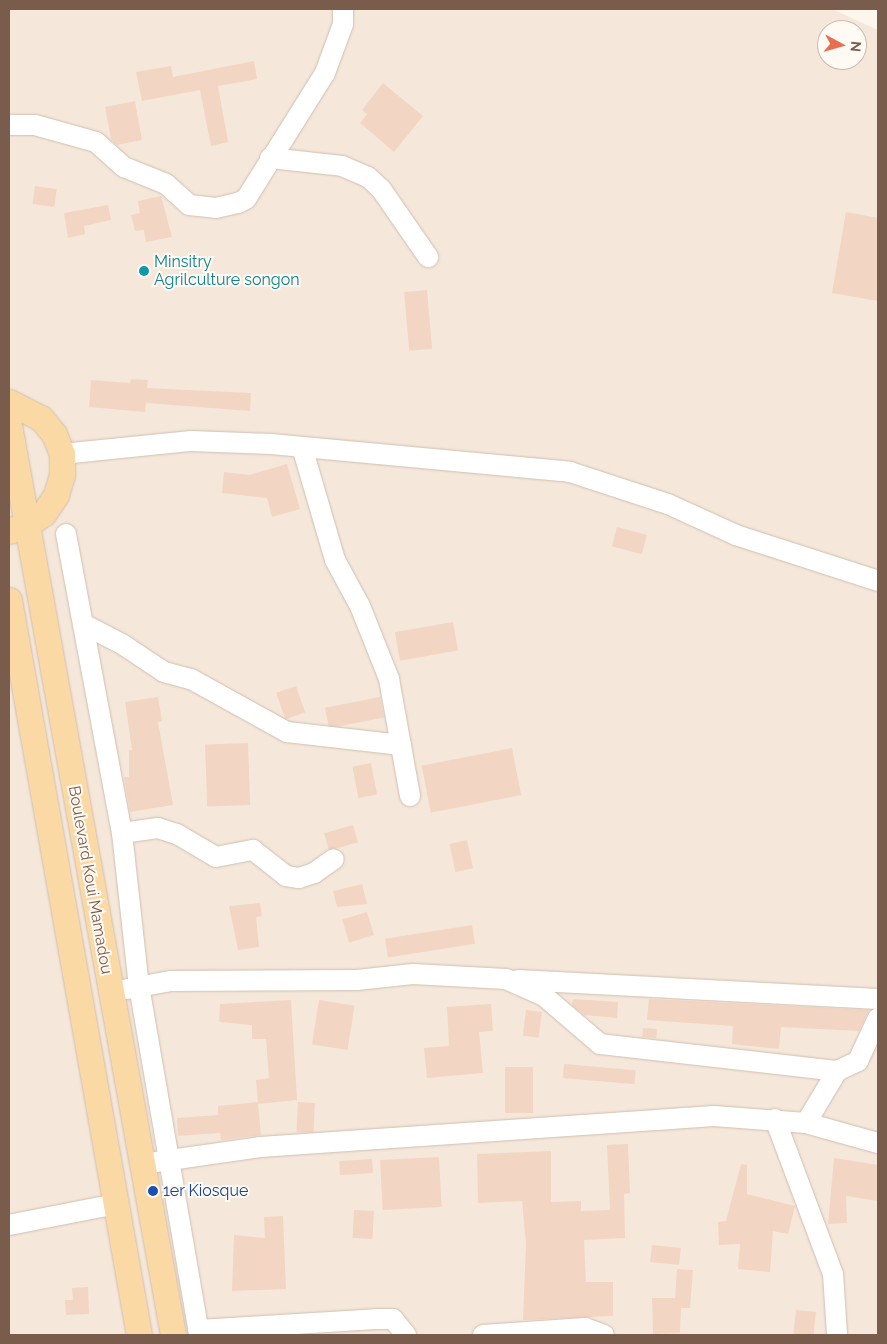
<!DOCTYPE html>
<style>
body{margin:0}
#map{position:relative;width:887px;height:1344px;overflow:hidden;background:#fdf6ec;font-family:Raleway,sans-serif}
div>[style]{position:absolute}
.residential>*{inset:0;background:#f5e8da}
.building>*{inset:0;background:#f3d5c3;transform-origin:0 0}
.roads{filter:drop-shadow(0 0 1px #d1beb0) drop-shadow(0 0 1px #d1beb0)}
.minor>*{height:20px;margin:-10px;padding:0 10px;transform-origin:10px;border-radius:10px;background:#fff}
.major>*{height:25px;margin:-12.5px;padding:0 12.5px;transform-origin:12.5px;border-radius:12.5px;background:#fbd9a5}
.dots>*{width:14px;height:14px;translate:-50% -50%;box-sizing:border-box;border:2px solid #fffaf3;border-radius:50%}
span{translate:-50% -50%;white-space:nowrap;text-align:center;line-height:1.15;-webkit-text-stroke:4px #fffaf3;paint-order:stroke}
.culture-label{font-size:16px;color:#0d838f}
.left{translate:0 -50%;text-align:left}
.street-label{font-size:16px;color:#7a5c4d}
.transit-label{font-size:16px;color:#164399}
.frame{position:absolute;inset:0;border:10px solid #7a5c4d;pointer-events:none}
.north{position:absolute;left:817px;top:20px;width:50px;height:50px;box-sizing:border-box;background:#fffaf3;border:1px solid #cabbb1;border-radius:50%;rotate:96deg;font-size:14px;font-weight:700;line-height:20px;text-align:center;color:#7a5c4d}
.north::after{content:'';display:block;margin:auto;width:18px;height:22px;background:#e76f51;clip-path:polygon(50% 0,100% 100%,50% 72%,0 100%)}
</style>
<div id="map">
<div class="residential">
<div style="clip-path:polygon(evenodd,9px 9px,832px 9px,878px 30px,878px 1335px,9px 1335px,9px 9px,827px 30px,857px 30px,857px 60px,827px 60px,827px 30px)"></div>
</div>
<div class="building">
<div style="clip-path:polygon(254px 61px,257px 79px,218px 86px,228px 142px,211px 146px,200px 90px,142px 101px,136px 72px,171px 66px,173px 77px)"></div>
<div style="clip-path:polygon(383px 83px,423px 116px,394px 152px,360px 123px,367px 114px,362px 110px)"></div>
<div style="clip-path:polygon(135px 101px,142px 140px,117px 145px,111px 139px,105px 107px)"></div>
<div style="left:35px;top:186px;width:22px;height:18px;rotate:8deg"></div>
<div style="clip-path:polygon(161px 196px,172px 237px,146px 242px,144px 230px,135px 231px,131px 215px,140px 213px,138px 201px)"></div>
<div style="clip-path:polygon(108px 205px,111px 220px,84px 226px,85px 234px,68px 238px,64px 213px)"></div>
<div style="clip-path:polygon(846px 212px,878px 218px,878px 301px,832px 293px)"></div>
<div style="left:427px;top:290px;width:59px;height:23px;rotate:85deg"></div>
<div style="clip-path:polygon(131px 379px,148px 380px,147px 388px,251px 393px,250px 411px,146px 403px,145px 412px,89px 407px,91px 380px,130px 383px)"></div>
<div style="clip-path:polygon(287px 464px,300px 509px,272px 517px,267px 498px,222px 493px,224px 472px,249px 475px)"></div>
<div style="left:617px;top:527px;width:31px;height:20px;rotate:15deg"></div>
<div style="left:453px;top:622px;width:29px;height:59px;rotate:80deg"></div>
<div style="left:296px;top:686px;width:28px;height:21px;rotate:71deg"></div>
<div style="clip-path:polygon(158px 697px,162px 721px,158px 722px,173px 805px,130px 812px,124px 777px,129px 777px,129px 750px,132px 750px,125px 702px)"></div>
<div style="left:380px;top:697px;width:21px;height:56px;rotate:79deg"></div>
<div style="left:248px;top:743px;width:62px;height:43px;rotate:88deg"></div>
<div style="left:512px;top:748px;width:48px;height:92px;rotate:79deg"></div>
<div style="left:371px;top:763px;width:32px;height:19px;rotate:79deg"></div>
<div style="left:353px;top:825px;width:18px;height:30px;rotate:74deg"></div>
<div style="left:467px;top:840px;width:29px;height:18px;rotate:78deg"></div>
<div style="clip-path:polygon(362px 884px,367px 904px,337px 907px,333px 891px)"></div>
<div style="clip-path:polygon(260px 903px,262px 916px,256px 917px,259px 947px,238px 950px,229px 906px)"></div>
<div style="left:367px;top:912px;width:24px;height:26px;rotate:73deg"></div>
<div style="left:472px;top:925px;width:19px;height:88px;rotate:81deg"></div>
<div style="clip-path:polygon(573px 999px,618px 1002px,617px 1018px,584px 1015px,572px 1005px)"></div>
<div style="clip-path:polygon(649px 999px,869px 1010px,859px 1031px,781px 1027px,779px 1049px,732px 1044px,733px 1026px,647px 1020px)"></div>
<div style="clip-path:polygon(291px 1000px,297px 1100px,258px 1104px,261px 1135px,221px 1140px,220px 1133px,178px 1136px,177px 1118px,218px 1115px,218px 1106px,258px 1102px,256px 1080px,269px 1078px,266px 1039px,252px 1039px,252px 1025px,219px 1022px,220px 1004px)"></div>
<div style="left:319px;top:1000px;width:36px;height:45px;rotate:9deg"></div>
<div style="clip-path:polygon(491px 1004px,493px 1031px,479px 1032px,483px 1073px,427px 1078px,424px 1048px,449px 1046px,447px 1007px)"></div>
<div style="left:526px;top:1010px;width:16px;height:26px;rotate:7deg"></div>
<div style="left:643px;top:1028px;width:14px;height:9px;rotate:4deg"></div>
<div style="left:564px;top:1064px;width:72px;height:14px;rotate:5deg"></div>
<div style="left:505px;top:1067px;width:28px;height:46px"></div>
<div style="left:298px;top:1102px;width:17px;height:30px;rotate:3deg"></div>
<div style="clip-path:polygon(628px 1144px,630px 1193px,624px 1194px,625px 1238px,584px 1240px,586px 1282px,613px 1282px,613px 1316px,523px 1320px,526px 1244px,522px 1201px,478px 1203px,477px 1154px,551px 1151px,551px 1202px,581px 1201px,581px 1211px,610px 1210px,607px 1145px)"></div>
<div style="left:439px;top:1157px;width:50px;height:59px;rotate:87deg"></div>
<div style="clip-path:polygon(834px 1158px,878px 1165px,878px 1201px,846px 1196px,847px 1223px,828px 1224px)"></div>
<div style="left:372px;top:1159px;width:14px;height:33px;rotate:86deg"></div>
<div style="clip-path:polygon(741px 1164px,747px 1165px,747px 1194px,795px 1206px,788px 1234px,773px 1231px,770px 1272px,738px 1269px,740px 1244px,719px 1245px,718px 1222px,726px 1221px)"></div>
<div style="left:354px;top:1210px;width:20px;height:28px;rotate:3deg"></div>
<div style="clip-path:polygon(283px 1216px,286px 1289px,232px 1291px,234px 1235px,265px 1238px,264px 1217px)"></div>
<div style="left:652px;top:1245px;width:29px;height:17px;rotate:6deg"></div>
<div style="clip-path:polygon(677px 1269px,693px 1270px,690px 1308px,681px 1308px,680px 1333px,653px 1334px,652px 1298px,675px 1298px)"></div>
<div style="clip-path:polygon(88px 1287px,89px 1314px,66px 1315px,65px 1300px,73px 1300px,72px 1288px)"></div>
<div style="left:796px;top:1310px;width:20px;height:25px;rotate:6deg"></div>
</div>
<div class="roads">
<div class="minor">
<div style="left:9px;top:125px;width:26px"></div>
<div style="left:35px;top:125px;width:63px;rotate:15.6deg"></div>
<div style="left:96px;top:142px;width:38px;rotate:42deg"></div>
<div style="left:124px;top:167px;width:45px;rotate:22deg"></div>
<div style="left:166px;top:184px;width:31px;rotate:42deg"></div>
<div style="left:189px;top:205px;width:27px;rotate:6deg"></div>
<div style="left:216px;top:208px;width:23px;rotate:-13deg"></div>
<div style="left:238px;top:203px;width:9px;rotate:-27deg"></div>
<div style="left:246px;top:199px;width:149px;rotate:-57.9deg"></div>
<div style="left:325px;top:73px;width:52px;rotate:-69.8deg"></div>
<div style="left:343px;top:24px;width:15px;rotate:-90deg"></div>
<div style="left:270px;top:158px;width:72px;rotate:6.3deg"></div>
<div style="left:342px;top:166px;width:28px;rotate:23deg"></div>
<div style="left:368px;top:177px;width:18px;rotate:43deg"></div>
<div style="left:381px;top:189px;width:83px;rotate:55.3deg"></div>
<div style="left:302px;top:447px;width:118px;rotate:73.7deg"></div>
<div style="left:335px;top:560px;width:52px;rotate:61.5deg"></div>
<div style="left:360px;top:606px;width:79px;rotate:68.3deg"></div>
<div style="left:389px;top:679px;width:119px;rotate:79.8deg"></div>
<div style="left:62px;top:454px;width:130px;rotate:-5.8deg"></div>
<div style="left:191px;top:441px;width:80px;rotate:2.1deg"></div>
<div style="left:271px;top:444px;width:300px;rotate:5.3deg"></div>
<div style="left:570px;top:472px;width:103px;rotate:18.1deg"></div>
<div style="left:668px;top:504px;width:75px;rotate:24.5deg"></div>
<div style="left:736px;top:535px;width:149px;rotate:17.9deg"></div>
<div style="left:66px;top:534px;width:304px;rotate:79.4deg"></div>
<div style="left:122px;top:833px;width:154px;rotate:83.7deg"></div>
<div style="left:139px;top:986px;width:354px;rotate:80.2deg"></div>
<div style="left:83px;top:624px;width:44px;rotate:27.1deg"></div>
<div style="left:122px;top:644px;width:50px;rotate:33.7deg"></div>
<div style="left:164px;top:672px;width:28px;rotate:15deg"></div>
<div style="left:191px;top:679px;width:110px;rotate:28.9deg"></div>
<div style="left:287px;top:732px;width:115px;rotate:6.5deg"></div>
<div style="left:122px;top:833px;width:36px;rotate:-8deg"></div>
<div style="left:158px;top:828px;width:20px;rotate:18deg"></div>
<div style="left:177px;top:834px;width:45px;rotate:30.5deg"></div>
<div style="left:216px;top:857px;width:38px;rotate:-11deg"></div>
<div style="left:253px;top:850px;width:42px;rotate:38.2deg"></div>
<div style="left:286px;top:876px;width:13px;rotate:9deg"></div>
<div style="left:299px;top:878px;width:16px;rotate:-18deg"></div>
<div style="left:314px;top:873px;width:24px;rotate:-35deg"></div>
<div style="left:518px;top:980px;width:361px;rotate:3deg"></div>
<div style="left:127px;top:989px;width:45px;rotate:-10.3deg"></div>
<div style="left:171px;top:981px;width:186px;rotate:-0.3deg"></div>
<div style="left:357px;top:980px;width:56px;rotate:-6.1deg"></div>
<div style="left:413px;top:974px;width:93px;rotate:3.1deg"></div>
<div style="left:506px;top:979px;width:42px;rotate:24.1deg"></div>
<div style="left:544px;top:996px;width:74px;rotate:40.6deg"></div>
<div style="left:600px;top:1044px;width:239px;rotate:6.5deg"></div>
<div style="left:775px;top:1119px;width:165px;rotate:69.5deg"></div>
<div style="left:833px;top:1274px;width:61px;rotate:86.2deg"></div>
<div style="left:806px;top:1123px;width:61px;rotate:-59.2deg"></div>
<div style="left:837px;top:1071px;width:23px;rotate:-25deg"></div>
<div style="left:858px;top:1061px;width:47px;rotate:-65.1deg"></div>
<div style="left:156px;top:1162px;width:105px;rotate:-8.2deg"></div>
<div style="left:260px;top:1147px;width:455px;rotate:-3.9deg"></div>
<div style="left:714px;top:1116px;width:92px;rotate:4.4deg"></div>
<div style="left:806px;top:1123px;width:75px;rotate:15.5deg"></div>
<div style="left:9px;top:1225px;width:109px;rotate:-11.1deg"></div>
<div style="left:198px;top:1330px;width:178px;rotate:-3.5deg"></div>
<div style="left:376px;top:1319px;width:17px"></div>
<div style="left:393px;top:1319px;width:21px;rotate:51deg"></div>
<div style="left:483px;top:1335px;width:102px;rotate:-3.9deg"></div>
<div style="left:585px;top:1328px;width:20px;rotate:20deg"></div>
</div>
<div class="major">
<div style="left:9px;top:402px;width:36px;rotate:27deg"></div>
<div style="left:41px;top:418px;width:21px;rotate:51deg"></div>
<div style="left:54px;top:434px;width:22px;rotate:68deg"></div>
<div style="left:62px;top:454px;width:21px;rotate:90deg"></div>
<div style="left:62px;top:475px;width:21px;rotate:107deg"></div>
<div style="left:56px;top:495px;width:22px;rotate:124deg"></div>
<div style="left:44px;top:513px;width:21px;rotate:145deg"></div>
<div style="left:27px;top:525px;width:19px;rotate:162deg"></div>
<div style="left:9px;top:425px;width:925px;rotate:79.78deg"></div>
<div style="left:9px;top:600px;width:746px;rotate:79.97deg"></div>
</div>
</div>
<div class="dots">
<div style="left:144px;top:271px;background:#0f9aa8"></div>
<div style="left:153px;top:1191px;background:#1a4fb4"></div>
</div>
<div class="culture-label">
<span class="left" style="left:154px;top:271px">Minsitry<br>Agrilculture songon</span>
</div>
<div class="street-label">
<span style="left:90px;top:880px;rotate:80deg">Boulevard Koui Mamadou</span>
</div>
<div class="transit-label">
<span class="left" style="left:163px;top:1191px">1er Kiosque</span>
</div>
<div class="frame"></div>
<div class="north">N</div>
</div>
